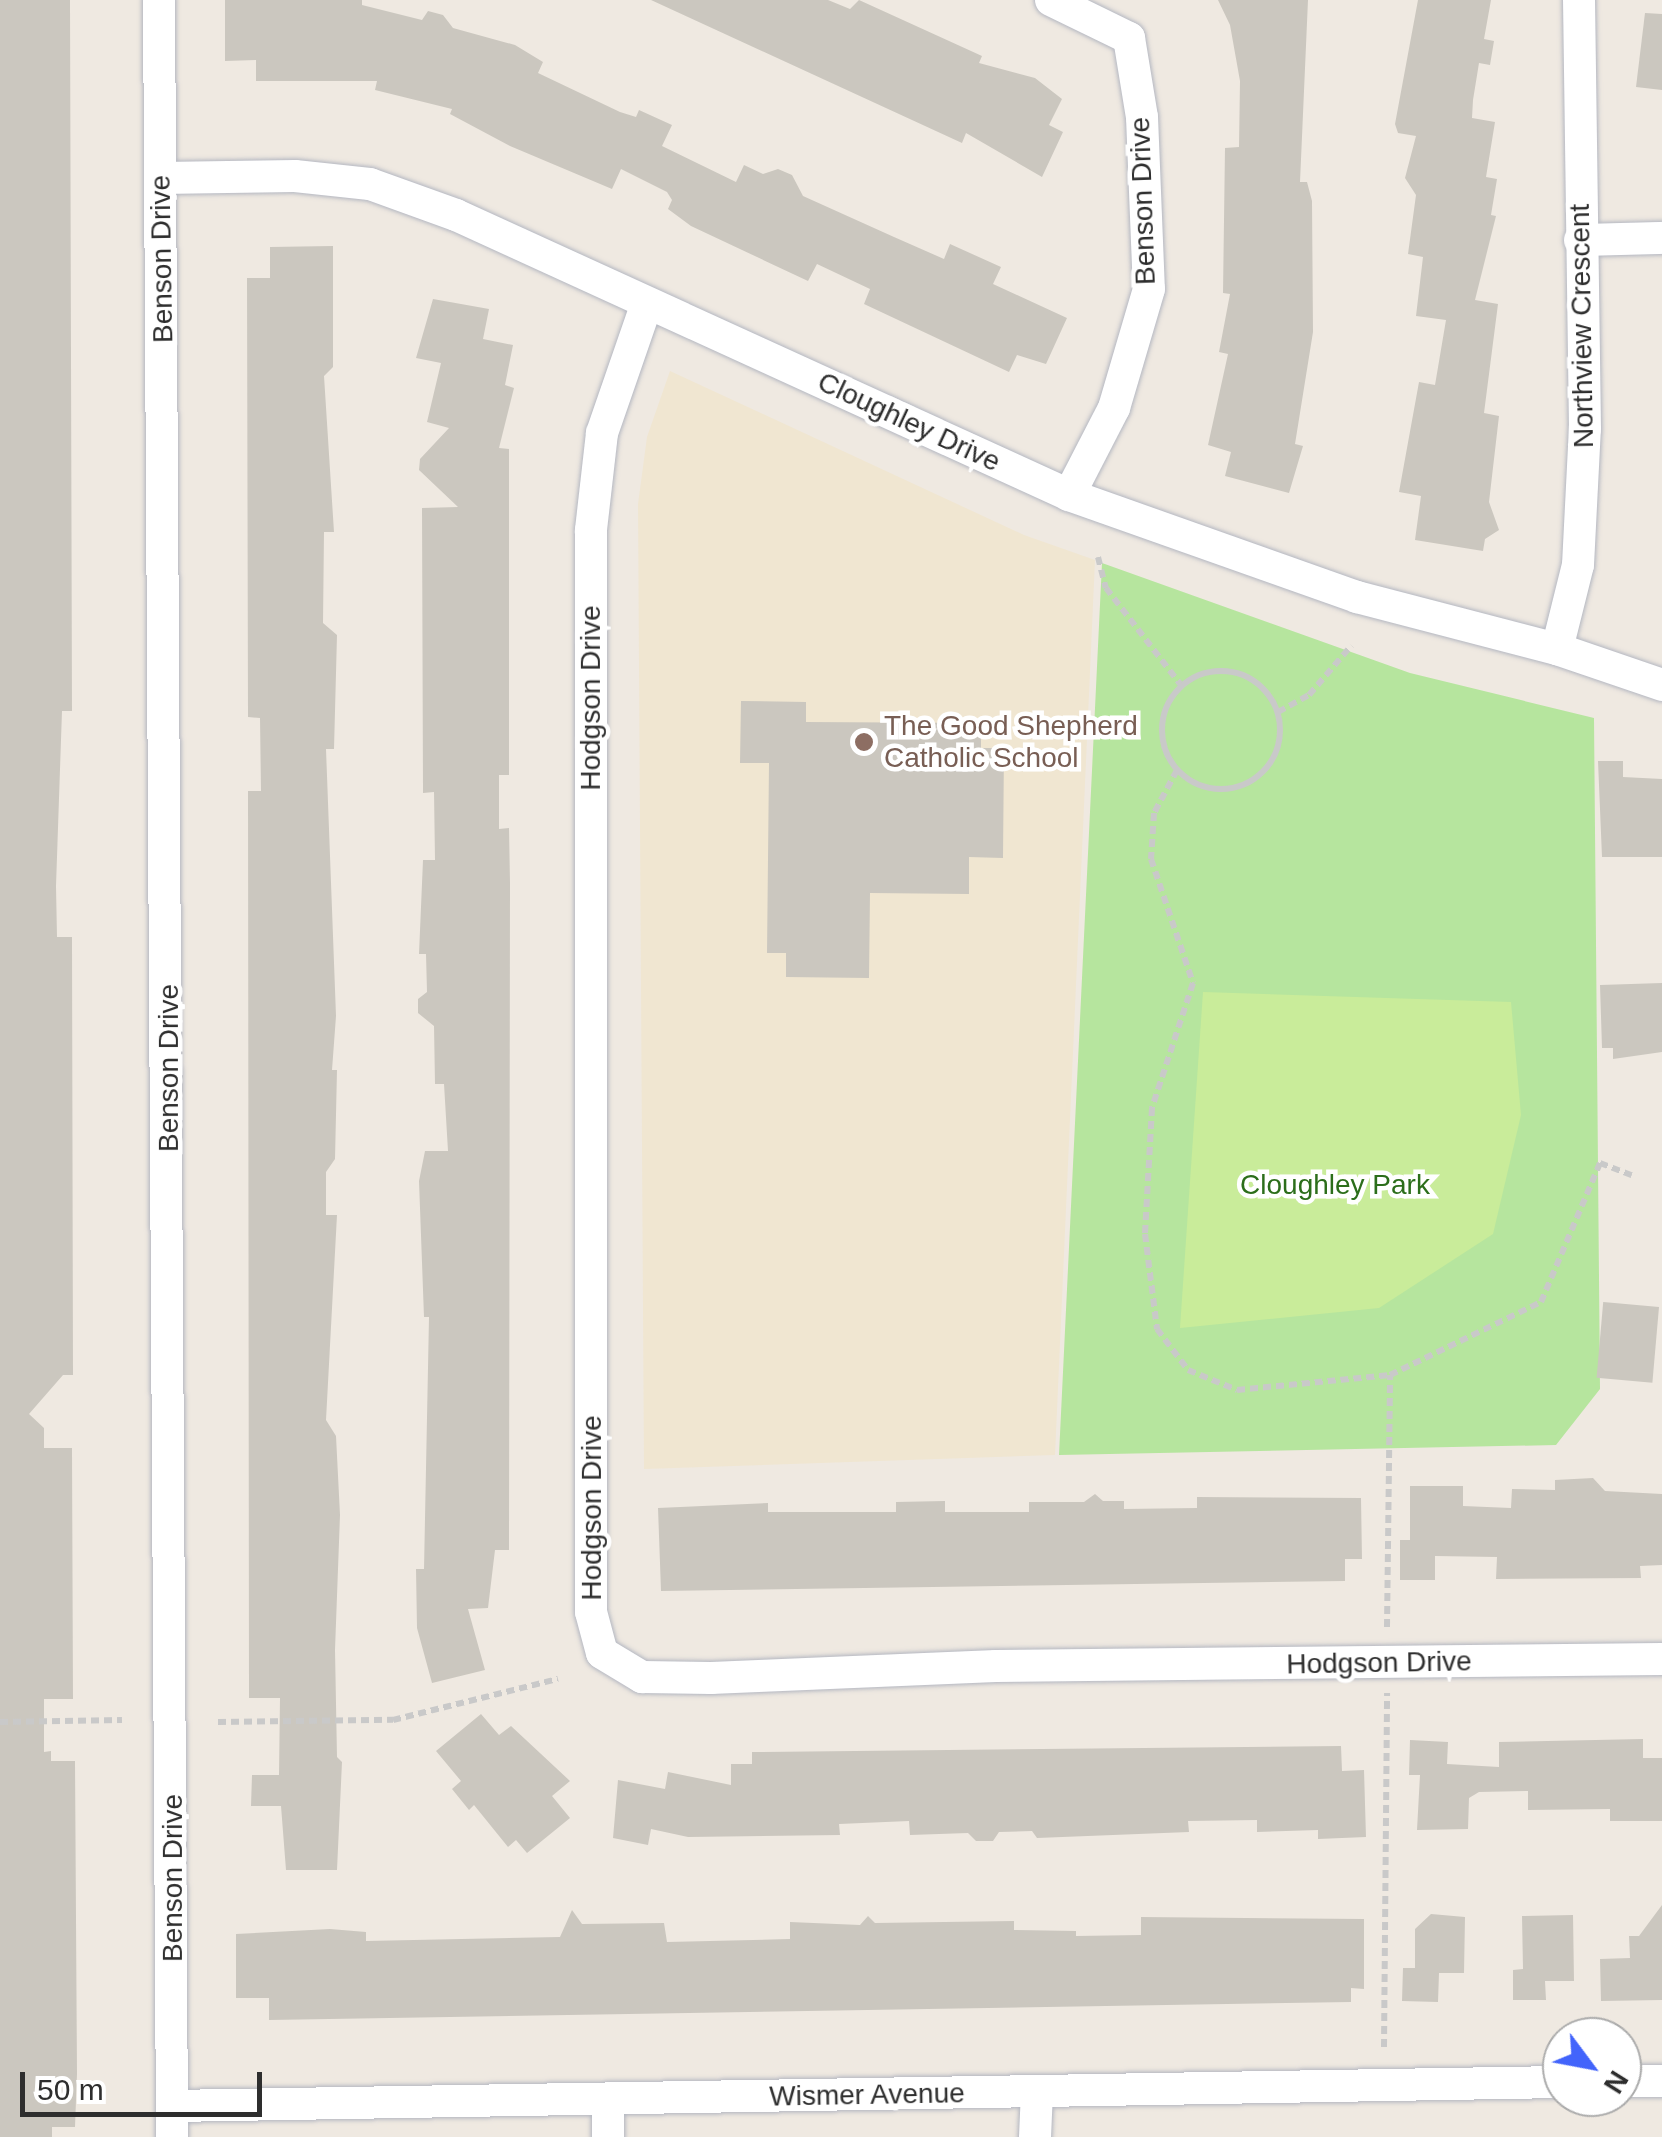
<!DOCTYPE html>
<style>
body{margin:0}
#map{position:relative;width:1662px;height:2137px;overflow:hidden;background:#efe9e1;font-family:Helvetica,sans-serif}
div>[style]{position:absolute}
.education>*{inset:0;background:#f0e6d1}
.green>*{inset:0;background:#b6e59e}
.pitch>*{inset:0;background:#c9ec9a}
.building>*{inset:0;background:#cbc7bf;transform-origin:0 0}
.path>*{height:6px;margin-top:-3px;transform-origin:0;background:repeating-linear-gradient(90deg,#c9c9c9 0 8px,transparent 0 13px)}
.path>.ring{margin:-3px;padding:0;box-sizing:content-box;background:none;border:6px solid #c9c9c9;border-radius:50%}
.roads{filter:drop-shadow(0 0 2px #b4b7c1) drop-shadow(0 0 2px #b4b7c1)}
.street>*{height:32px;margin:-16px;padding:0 16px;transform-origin:16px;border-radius:16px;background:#fff}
.dots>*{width:28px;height:28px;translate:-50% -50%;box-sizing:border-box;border:5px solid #fff;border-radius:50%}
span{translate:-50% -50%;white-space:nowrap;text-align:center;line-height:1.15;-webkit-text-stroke:9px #fff;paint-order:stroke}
.street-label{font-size:28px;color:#2e2e2e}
.education-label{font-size:28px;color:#785e54}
.left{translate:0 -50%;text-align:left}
.park-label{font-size:28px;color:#2c6e1b}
.north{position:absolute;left:1542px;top:2017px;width:100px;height:100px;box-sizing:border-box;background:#fff;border:2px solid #ababab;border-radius:50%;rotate:122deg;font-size:28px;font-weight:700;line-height:40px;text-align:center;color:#2e2e2e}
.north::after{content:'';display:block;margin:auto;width:35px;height:45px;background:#4264fb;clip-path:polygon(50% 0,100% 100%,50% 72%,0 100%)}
.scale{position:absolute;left:20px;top:2072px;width:242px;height:45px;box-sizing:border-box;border:5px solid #2e2e2e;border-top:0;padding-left:12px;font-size:30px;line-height:35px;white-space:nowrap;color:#2e2e2e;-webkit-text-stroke:8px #fff;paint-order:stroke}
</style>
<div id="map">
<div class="education">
<div style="clip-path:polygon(670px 371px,1024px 535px,1095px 560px,1055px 1455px,644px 1469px,638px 504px,647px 437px)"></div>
</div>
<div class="green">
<div style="clip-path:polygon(1102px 563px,1410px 673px,1594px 718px,1600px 1389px,1556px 1445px,1059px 1455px)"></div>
</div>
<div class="pitch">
<div style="clip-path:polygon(1203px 992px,1511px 1002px,1521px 1115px,1493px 1234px,1379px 1308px,1180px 1328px)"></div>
</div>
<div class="building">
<div style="clip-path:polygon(0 0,70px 0,72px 711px,62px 711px,56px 886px,57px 937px,72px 937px,73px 1375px,63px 1375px,29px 1414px,44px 1428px,44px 1448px,72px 1448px,73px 1699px,44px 1699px,44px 1752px,51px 1751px,51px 1761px,75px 1761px,77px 2074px,75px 2127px,52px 2127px,52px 2137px,0 2137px)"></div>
<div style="clip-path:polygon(225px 0,362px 0,362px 5px,422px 20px,428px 11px,443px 15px,453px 28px,515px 45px,543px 62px,538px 73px,620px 112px,636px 117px,639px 110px,672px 125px,662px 146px,736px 182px,744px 165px,763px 174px,778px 169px,792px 175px,803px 196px,894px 237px,944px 259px,950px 244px,1001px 267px,993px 284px,1067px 318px,1046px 364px,1017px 355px,1009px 372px,864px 304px,870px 289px,817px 264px,808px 281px,691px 226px,668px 209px,672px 200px,667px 192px,621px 169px,612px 189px,510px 146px,450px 114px,452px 109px,375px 90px,377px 81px,256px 81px,256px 60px,225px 61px)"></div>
<div style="clip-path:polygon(651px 0,828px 0,850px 9px,859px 0,982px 56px,979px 63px,1035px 78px,1062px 99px,1049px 125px,1063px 132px,1042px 177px,966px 133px,962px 143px)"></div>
<div style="clip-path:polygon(1218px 0,1308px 0,1300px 182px,1307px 182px,1312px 201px,1313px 332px,1295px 444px,1303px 446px,1289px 493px,1225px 476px,1231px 452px,1208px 445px,1228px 354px,1219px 352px,1230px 294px,1223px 293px,1225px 148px,1239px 147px,1240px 81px,1230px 25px)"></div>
<div style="clip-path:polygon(1418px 0,1491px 0,1484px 39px,1494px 41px,1490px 65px,1479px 63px,1473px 100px,1472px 118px,1495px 122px,1486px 177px,1497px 179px,1491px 215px,1496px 216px,1475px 300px,1498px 304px,1484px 413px,1499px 416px,1489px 502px,1499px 530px,1485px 539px,1483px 551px,1415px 540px,1421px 496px,1399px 492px,1419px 382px,1435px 385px,1446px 320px,1416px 316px,1423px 257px,1408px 254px,1416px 195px,1405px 178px,1416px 136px,1398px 133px,1395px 124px)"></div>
<div style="clip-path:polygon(1645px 13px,1662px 14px,1662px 90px,1636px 87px)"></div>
<div style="clip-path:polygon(333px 246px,333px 367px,324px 376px,334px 532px,324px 532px,323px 623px,337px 635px,334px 749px,326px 749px,336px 1016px,332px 1070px,337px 1070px,335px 1159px,326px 1172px,326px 1215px,337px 1215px,326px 1420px,336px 1436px,340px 1515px,335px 1650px,337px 1757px,342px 1762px,337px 1870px,286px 1870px,281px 1806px,251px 1806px,252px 1775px,279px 1775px,280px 1698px,249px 1698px,248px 791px,261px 791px,260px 718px,248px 717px,247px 278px,270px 278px,270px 247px)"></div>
<div style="clip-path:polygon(433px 299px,489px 309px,483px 339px,513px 345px,505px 385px,514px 388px,499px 448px,509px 449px,509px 775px,499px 775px,499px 829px,509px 828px,510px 883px,509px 1550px,495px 1550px,488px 1608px,468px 1609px,485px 1670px,432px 1683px,417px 1628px,416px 1569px,424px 1569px,429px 1317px,424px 1317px,419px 1181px,425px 1151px,448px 1151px,444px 1084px,435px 1084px,434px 1026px,418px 1013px,418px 999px,427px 992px,426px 954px,419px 954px,423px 860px,435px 860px,434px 792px,423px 793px,422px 508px,458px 507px,419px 470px,420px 459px,449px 428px,427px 422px,441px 363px,416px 358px)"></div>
<div style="clip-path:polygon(741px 701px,806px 702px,806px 722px,981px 723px,981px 748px,1004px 748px,1003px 858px,969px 857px,969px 894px,870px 893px,869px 978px,786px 977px,786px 953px,767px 953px,769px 763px,740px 763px)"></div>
<div style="clip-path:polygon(1598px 761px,1623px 761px,1623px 777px,1662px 779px,1662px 857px,1602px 857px)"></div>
<div style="clip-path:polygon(1662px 983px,1662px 1052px,1613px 1059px,1613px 1048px,1602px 1048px,1600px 985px)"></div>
<div style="left:1659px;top:1307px;width:76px;height:56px;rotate:95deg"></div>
<div style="clip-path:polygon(1593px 1478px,1605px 1491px,1662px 1494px,1662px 1565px,1640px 1566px,1641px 1578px,1496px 1579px,1497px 1557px,1435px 1556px,1435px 1580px,1400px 1580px,1400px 1540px,1410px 1540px,1410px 1486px,1463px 1486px,1463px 1506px,1511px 1508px,1512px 1489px,1555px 1490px,1555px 1480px)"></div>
<div style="clip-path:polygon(1095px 1494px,1103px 1501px,1124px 1501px,1124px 1509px,1197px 1508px,1197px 1497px,1361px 1498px,1362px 1559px,1345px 1559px,1345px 1581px,661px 1591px,658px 1508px,768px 1503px,768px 1512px,896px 1512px,896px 1502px,945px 1501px,945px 1512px,1029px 1512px,1029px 1502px,1084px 1502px)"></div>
<div style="clip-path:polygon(481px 1714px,499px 1735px,511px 1726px,570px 1781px,552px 1796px,570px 1818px,527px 1853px,516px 1840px,508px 1847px,474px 1805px,469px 1810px,452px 1789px,461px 1781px,436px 1751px)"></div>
<div style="clip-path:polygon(1643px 1739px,1643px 1758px,1662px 1758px,1662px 1821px,1610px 1821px,1610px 1809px,1528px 1810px,1528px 1791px,1479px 1792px,1469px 1798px,1468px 1829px,1417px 1830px,1420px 1775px,1409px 1775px,1410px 1740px,1448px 1742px,1447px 1764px,1499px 1767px,1499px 1742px)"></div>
<div style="clip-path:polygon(1341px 1746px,1342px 1771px,1364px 1770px,1366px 1837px,1318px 1839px,1318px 1830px,1257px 1832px,1257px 1820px,1188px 1821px,1189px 1832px,1037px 1838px,1032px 1831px,999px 1832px,993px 1841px,976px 1841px,968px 1833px,910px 1835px,909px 1821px,839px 1824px,840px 1835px,688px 1837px,651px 1829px,648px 1845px,613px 1838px,618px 1780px,665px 1789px,668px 1772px,731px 1785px,731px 1764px,752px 1764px,752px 1752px)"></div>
<div style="clip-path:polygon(1662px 1905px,1662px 2000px,1601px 2001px,1600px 1959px,1630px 1958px,1629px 1936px,1639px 1936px)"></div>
<div style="clip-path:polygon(572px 1910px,582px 1924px,664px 1923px,667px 1942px,790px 1939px,790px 1922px,860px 1925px,868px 1916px,875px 1923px,1014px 1921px,1014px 1930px,1076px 1931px,1076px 1936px,1141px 1935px,1141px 1917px,1364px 1919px,1364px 1989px,1351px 1988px,1351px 2002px,269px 2020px,269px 1998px,236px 1998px,236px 1934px,330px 1929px,366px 1932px,366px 1941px,560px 1937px)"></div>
<div style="clip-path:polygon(1431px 1914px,1465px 1917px,1464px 1973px,1439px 1973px,1438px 2002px,1402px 2001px,1403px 1968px,1415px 1968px,1415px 1929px)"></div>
<div style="clip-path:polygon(1573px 1915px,1574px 1981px,1545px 1981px,1546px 2000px,1513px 2000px,1513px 1970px,1523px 1969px,1522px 1916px)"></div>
</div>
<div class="path">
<div style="left:1098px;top:557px;width:32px;rotate:76deg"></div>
<div style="left:1106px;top:588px;width:123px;rotate:52.3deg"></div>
<div class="ring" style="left:1162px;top:671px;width:112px;height:112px"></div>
<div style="left:1278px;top:712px;width:35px;rotate:-29deg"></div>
<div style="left:1309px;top:695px;width:65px;rotate:-49.4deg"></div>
<div style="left:1177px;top:770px;width:49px;rotate:118.1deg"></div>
<div style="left:1154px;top:813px;width:46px;rotate:93.7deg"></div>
<div style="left:1151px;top:859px;width:131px;rotate:71.3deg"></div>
<div style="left:1193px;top:983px;width:132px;rotate:108.2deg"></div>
<div style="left:1152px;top:1108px;width:126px;rotate:93.2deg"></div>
<div style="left:1145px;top:1234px;width:96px;rotate:82.8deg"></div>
<div style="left:1157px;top:1329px;width:51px;rotate:52.9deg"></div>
<div style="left:1188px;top:1370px;width:53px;rotate:22.2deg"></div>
<div style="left:1237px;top:1390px;width:154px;rotate:-5.6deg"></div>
<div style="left:1390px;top:1375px;width:168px;rotate:-25.8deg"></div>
<div style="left:1541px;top:1302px;width:151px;rotate:-67deg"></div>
<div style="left:1600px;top:1163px;width:34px;rotate:21deg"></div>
<div style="left:1387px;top:1627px;width:252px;rotate:-89.3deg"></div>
<div style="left:0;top:1722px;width:122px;rotate:-0.9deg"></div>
<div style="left:218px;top:1722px;width:175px;rotate:-0.7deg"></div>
<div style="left:393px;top:1720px;width:170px;rotate:-14deg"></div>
<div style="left:1384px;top:2047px;width:354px;rotate:-89.5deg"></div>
</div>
<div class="roads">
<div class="street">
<div style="left:159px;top:0;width:2137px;rotate:89.65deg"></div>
<div style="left:1051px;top:0;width:87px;rotate:26deg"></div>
<div style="left:1129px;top:38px;width:80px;rotate:80.7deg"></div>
<div style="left:1142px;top:117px;width:172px;rotate:87.7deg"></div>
<div style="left:1149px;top:289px;width:124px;rotate:106.4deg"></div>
<div style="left:1114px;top:408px;width:98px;rotate:117.3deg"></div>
<div style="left:161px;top:178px;width:134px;rotate:-0.9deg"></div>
<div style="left:295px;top:176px;width:75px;rotate:6.1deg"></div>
<div style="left:370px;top:184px;width:91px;rotate:19.8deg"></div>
<div style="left:456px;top:215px;width:674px;rotate:24.55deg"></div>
<div style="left:1069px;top:495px;width:306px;rotate:19.5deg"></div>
<div style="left:1357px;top:597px;width:207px;rotate:14.6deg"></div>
<div style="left:1557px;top:649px;width:111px;rotate:18.9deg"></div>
<div style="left:1580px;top:240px;width:82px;rotate:-1.4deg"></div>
<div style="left:647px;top:303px;width:138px;rotate:109.1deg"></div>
<div style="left:602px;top:433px;width:98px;rotate:96.5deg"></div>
<div style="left:591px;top:530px;width:1082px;rotate:90deg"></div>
<div style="left:591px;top:1612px;width:42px;rotate:75deg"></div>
<div style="left:602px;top:1653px;width:47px;rotate:31deg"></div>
<div style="left:642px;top:1677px;width:69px;rotate:0.8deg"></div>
<div style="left:711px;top:1678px;width:285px;rotate:-2.4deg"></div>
<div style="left:996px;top:1666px;width:666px;rotate:-0.6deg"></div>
<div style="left:1557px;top:649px;width:87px;rotate:-76deg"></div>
<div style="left:1578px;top:565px;width:136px;rotate:-87.1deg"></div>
<div style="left:1585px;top:429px;width:429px;rotate:-90.8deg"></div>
<div style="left:1622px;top:2081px;width:40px"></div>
<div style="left:608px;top:2099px;width:38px;rotate:90deg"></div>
<div style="left:172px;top:2106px;width:1390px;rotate:-0.99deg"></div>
<div style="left:1035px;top:2137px;width:45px;rotate:-87.5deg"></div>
</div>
</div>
<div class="dots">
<div style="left:864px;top:742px;background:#8d6e63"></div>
</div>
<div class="street-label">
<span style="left:1143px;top:201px;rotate:-92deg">Benson Drive</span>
<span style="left:162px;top:259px;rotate:-91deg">Benson Drive</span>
<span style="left:1582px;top:326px;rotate:-91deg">Northview Crescent</span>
<span style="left:909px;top:422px;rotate:25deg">Cloughley Drive</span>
<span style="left:591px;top:698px;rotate:-90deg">Hodgson Drive</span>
<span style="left:169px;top:1068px;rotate:-90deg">Benson Drive</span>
<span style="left:592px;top:1508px;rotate:-90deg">Hodgson Drive</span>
<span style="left:1379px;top:1663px;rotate:-1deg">Hodgson Drive</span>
<span style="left:173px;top:1878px;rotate:-90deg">Benson Drive</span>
<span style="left:867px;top:2095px;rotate:-1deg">Wismer Avenue</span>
</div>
<div class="education-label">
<span class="left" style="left:884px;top:742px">The Good Shepherd<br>Catholic School</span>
</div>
<div class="park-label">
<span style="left:1335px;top:1185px">Cloughley Park</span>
</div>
<div class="north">N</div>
<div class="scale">50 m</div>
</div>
